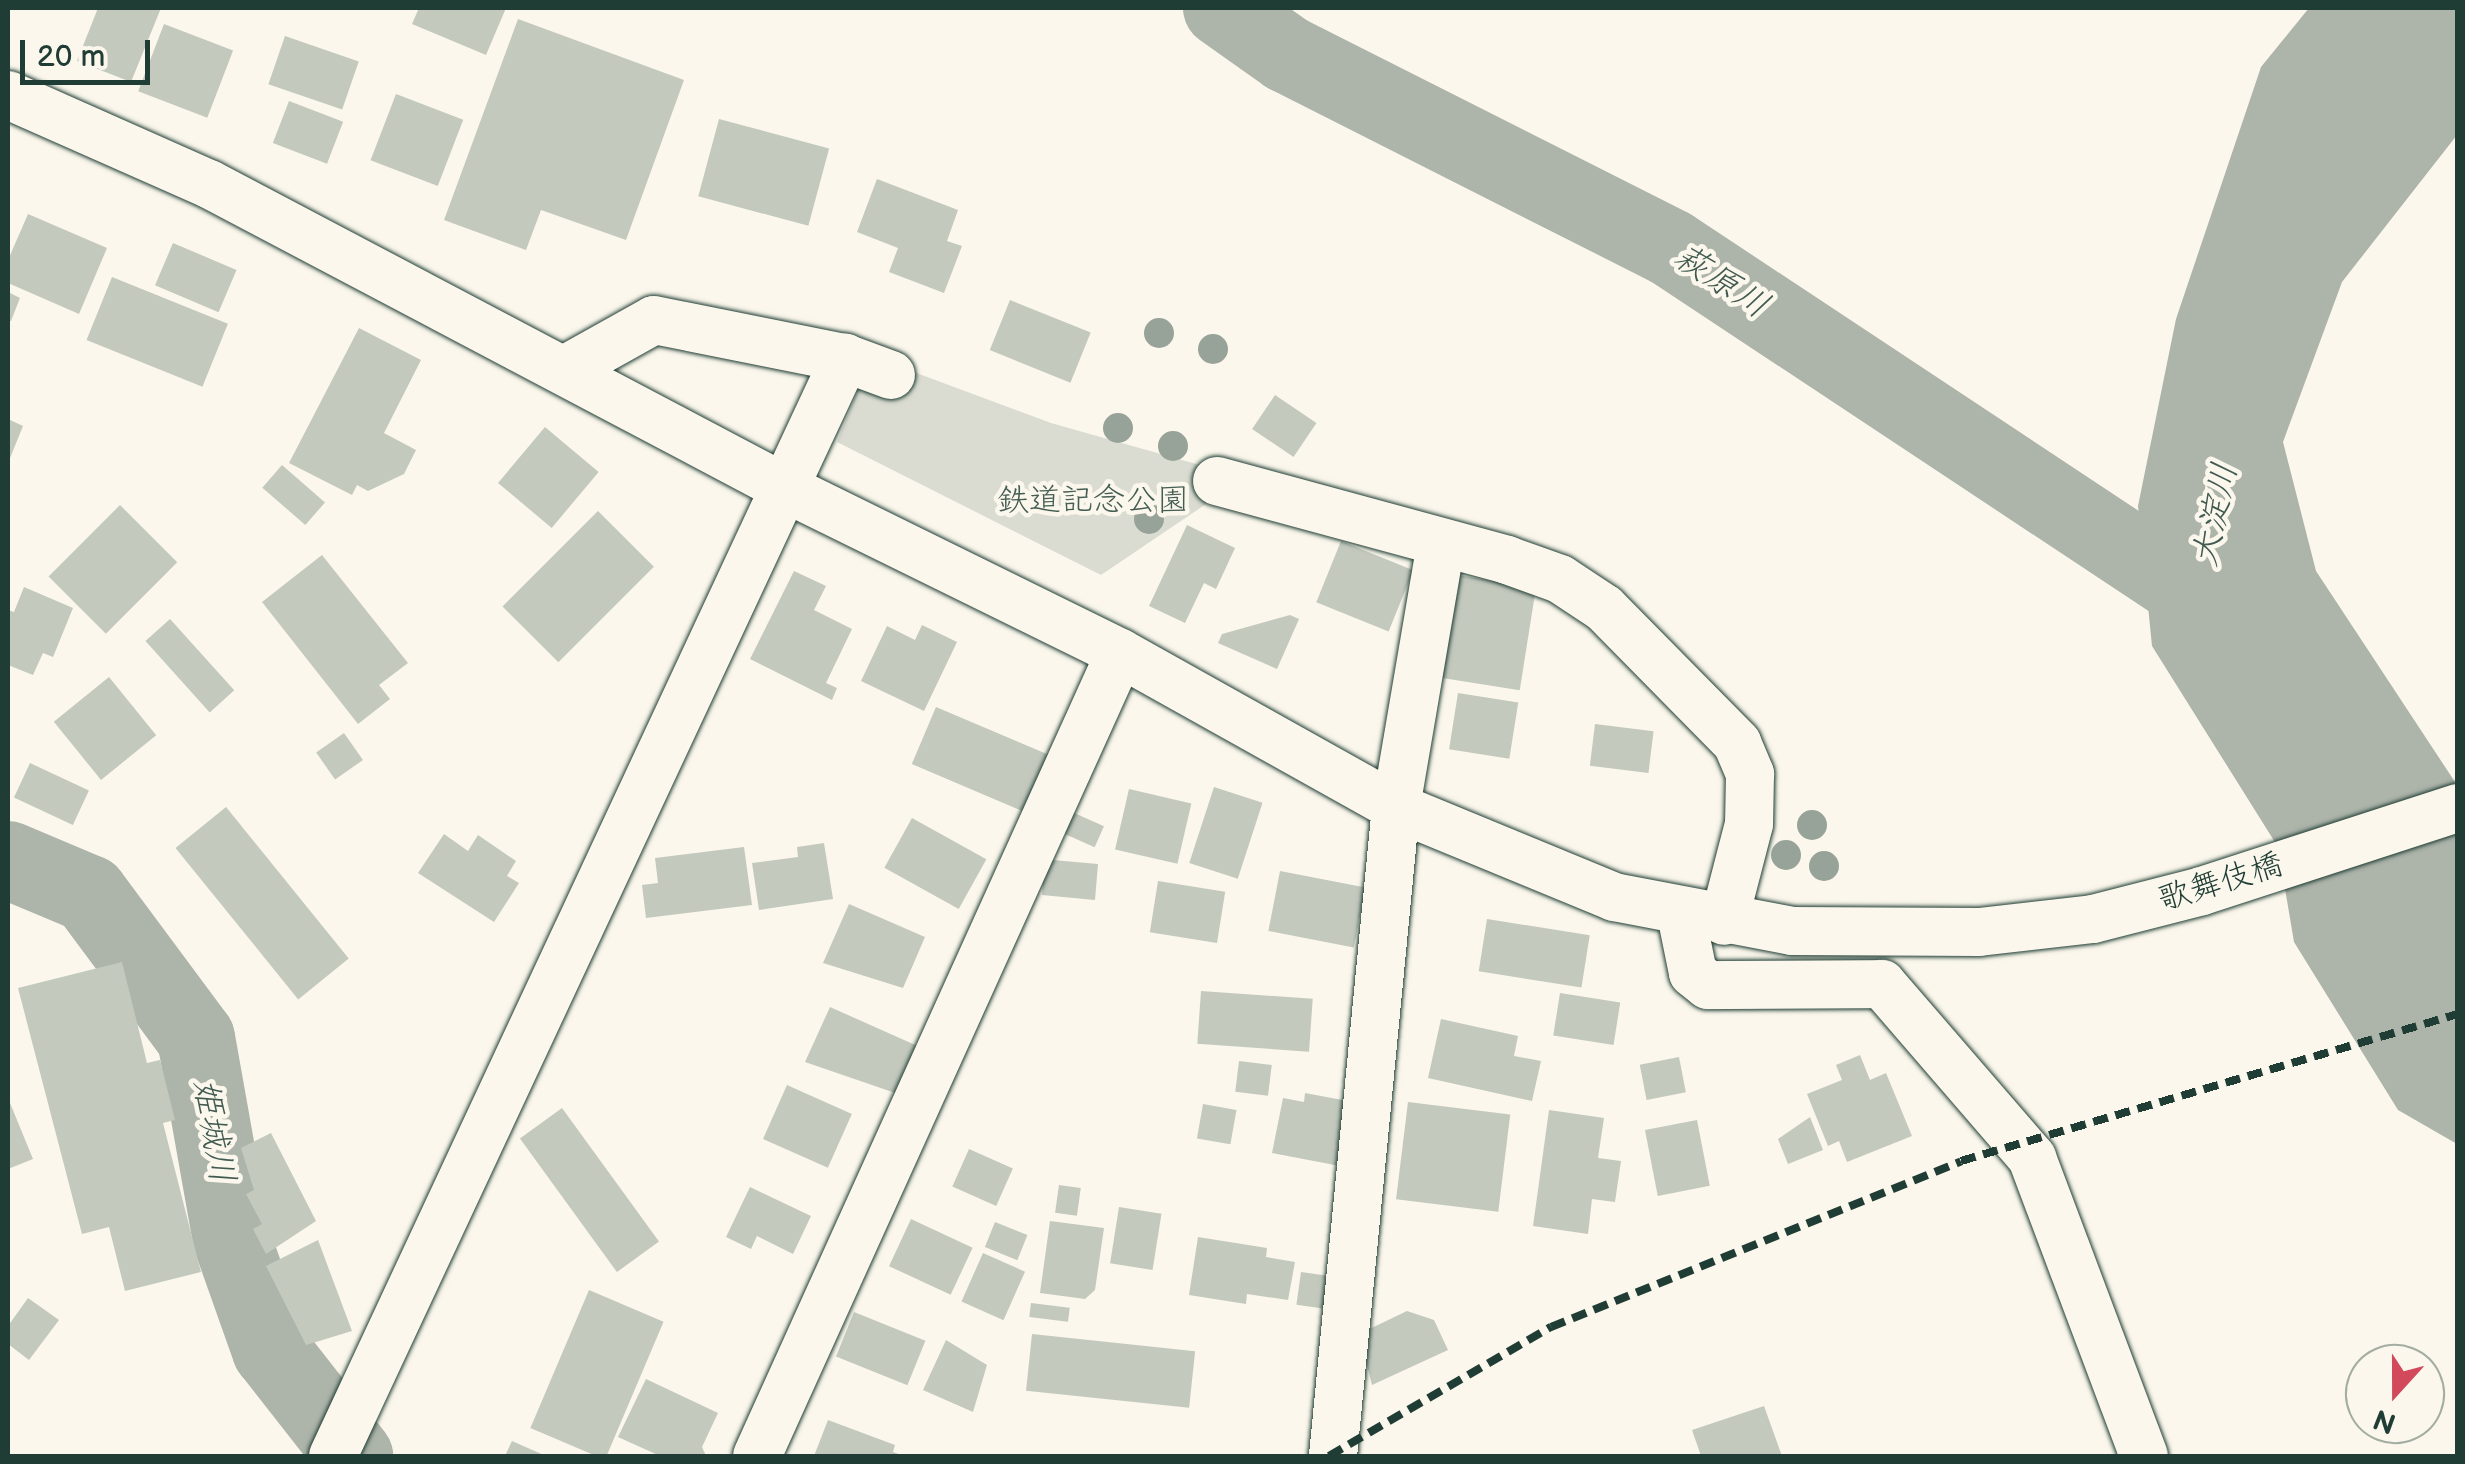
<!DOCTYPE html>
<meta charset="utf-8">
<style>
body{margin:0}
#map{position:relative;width:2465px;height:1464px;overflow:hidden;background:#fbf7ec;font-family:"Balsamiq Sans","Klee One",sans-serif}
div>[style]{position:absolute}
.green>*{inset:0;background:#dbdcd1}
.water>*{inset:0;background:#adb4aa}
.river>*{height:78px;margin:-39px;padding:0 39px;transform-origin:39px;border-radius:39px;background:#adb4aa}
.building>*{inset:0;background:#c4c9be;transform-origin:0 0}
.roads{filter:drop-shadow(0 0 2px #1f3d34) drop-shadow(0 0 2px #1f3d34)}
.minor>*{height:48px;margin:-24px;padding:0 24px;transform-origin:24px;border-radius:24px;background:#fbf7ec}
.rail>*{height:8px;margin-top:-4px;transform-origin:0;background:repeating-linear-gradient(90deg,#1f3d34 0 15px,transparent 0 23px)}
.trees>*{width:30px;height:30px;margin:-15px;border-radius:50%;background:#97a298}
span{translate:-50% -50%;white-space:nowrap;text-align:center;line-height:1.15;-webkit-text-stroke:9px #fbf7ec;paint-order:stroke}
.park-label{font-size:32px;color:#455d53}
.street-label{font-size:32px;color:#1f3d34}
.water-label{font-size:35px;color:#425b52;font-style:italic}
.frame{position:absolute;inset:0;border:10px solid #1f3d34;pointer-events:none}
.north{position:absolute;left:2345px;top:1344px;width:100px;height:100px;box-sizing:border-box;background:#fbf7ec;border:2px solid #a3ada2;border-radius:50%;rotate:201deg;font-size:28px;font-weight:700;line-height:40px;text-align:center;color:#1f3d34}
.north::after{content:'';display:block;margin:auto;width:35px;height:45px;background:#d1495b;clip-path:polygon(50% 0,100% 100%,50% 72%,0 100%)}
.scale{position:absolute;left:20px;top:40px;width:130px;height:45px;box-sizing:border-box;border:5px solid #1f3d34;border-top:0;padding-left:12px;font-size:30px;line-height:35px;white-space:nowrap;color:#1f3d34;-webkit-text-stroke:8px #fbf7ec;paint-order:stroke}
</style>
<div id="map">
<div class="green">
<div style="clip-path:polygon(895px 365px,1051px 423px,1221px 471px,1209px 502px,1101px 575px,837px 442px,863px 378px)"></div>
</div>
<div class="water">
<div style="clip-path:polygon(2309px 8px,2457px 8px,2457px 135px,2342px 282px,2283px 442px,2316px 571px,2457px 785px,2457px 1144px,2398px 1110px,2294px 942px,2278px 847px,2152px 646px,2138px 506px,2176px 319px,2261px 67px)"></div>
</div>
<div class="river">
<div style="left:1222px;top:8px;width:80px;rotate:35.3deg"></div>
<div style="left:1287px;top:54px;width:430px;rotate:26.8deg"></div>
<div style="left:1671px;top:248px;width:632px;rotate:33.51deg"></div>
<div style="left:8px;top:860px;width:88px;rotate:22.8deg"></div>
<div style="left:89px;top:894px;width:179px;rotate:53.4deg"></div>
<div style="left:196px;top:1038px;width:205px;rotate:79.9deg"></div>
<div style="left:232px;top:1240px;width:117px;rotate:70.5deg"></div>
<div style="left:271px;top:1350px;width:135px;rotate:51.9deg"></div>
</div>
<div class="building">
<div style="clip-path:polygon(98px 8px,161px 8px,131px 82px,77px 61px)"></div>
<div style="clip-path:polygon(419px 8px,506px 8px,486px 55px,412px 24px)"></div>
<div style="clip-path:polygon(518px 19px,684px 80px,626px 240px,541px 210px,526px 250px,444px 220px)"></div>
<div style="left:164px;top:24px;width:74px;height:72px;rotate:21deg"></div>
<div style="left:285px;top:36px;width:78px;height:51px;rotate:19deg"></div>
<div style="left:396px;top:94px;width:72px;height:71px;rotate:21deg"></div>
<div style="left:289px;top:101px;width:58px;height:45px;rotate:21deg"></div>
<div style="left:719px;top:119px;width:114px;height:80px;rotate:15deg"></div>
<div style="clip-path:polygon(877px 179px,958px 210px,947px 241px,962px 246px,944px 293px,889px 272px,898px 248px,857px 232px)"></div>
<div style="clip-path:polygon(28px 214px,107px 248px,79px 314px,8px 283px,8px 260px)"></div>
<div style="left:173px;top:243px;width:69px;height:46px;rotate:23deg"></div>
<div style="left:112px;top:277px;width:125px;height:68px;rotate:22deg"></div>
<div style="clip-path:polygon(8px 292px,20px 298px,11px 321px,8px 320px)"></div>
<div style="left:1010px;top:300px;width:87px;height:54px;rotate:22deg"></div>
<div style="clip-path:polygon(359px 328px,421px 360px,384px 433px,416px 450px,404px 474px,368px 491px,357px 485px,352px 495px,289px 463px)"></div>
<div style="left:1275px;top:395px;width:50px;height:41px;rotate:34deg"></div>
<div style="clip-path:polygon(8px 419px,23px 426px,8px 463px)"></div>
<div style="left:545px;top:427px;width:70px;height:73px;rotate:40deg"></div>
<div style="left:282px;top:465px;width:57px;height:30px;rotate:41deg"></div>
<div style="left:120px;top:505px;width:81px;height:101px;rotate:45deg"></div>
<div style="left:598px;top:511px;width:79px;height:135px;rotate:45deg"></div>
<div style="clip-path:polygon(1187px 525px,1235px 548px,1216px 589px,1204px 583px,1185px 623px,1149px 606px)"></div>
<div style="left:1341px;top:541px;width:78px;height:66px;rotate:22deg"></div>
<div style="clip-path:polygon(322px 555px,408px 663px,379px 685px,390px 699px,358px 724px,262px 602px)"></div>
<div style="clip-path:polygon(794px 571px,826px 586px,814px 610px,852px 629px,826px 683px,837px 688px,832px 700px,750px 659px)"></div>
<div style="left:1457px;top:575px;width:80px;height:104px;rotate:9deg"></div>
<div style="clip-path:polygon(24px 587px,73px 608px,53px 657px,43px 653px,33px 675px,8px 665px,8px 610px,14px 612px)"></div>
<div style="clip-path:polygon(1290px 615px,1299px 619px,1277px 669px,1218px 643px,1222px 634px)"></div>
<div style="left:170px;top:619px;width:96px;height:33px;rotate:48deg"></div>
<div style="clip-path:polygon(922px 625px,957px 642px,924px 711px,861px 681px,887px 626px,915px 640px)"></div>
<div style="left:109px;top:677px;width:75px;height:71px;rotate:51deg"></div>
<div style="left:1458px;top:693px;width:61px;height:57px;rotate:9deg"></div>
<div style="left:936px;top:707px;width:123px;height:62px;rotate:23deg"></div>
<div style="left:1595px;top:724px;width:59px;height:42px;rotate:7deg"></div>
<div style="left:344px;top:733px;width:33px;height:34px;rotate:55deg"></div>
<div style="left:30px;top:763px;width:65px;height:38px;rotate:25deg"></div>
<div style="left:1214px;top:787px;width:51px;height:80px;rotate:18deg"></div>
<div style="left:1129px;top:789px;width:64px;height:62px;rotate:13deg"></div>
<div style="left:226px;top:807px;width:195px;height:65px;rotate:51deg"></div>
<div style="left:1072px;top:812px;width:35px;height:23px;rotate:24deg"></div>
<div style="left:912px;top:818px;width:85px;height:57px;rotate:29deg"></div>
<div style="clip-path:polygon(444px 834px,468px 851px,478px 835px,516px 861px,507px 876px,519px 883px,494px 922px,418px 873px)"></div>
<div style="clip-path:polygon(824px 843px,833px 899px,759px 910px,752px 863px,798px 857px,797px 847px)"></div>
<div style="clip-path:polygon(744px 847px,752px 905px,646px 918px,642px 885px,658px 883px,655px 858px)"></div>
<div style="clip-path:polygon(1053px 860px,1098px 864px,1095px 900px,1042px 895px,1044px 868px)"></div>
<div style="left:1280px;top:871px;width:87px;height:61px;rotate:11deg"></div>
<div style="left:1158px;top:881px;width:68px;height:52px;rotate:9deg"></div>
<div style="clip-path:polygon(849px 904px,925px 937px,903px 988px,823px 963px)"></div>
<div style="left:1487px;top:919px;width:104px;height:53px;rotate:9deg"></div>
<div style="clip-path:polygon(122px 962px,147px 1063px,160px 1060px,175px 1120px,163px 1123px,201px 1272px,125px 1291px,109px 1227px,82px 1234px,18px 988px)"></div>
<div style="left:1201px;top:991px;width:112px;height:53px;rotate:4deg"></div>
<div style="left:1560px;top:993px;width:61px;height:43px;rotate:9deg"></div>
<div style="clip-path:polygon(830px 1007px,922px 1048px,901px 1095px,805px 1062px)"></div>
<div style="clip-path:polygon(1441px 1019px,1518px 1036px,1514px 1056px,1541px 1061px,1532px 1101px,1428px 1078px)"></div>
<div style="clip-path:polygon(1860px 1055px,1870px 1080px,1886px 1073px,1912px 1136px,1847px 1162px,1839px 1141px,1828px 1146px,1807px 1094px,1842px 1080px,1836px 1065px)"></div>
<div style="left:1679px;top:1057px;width:36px;height:40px;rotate:79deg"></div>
<div style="left:1239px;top:1061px;width:33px;height:31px;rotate:7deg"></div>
<div style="left:787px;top:1085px;width:71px;height:59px;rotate:24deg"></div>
<div style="clip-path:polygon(1305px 1093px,1353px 1102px,1340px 1166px,1272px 1153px,1283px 1098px,1304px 1102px)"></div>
<div style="clip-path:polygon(8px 1098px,33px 1159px,8px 1169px)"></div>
<div style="left:1408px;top:1102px;width:103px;height:98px;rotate:7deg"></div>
<div style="left:1203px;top:1104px;width:34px;height:35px;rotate:10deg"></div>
<div style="left:562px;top:1108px;width:165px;height:52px;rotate:54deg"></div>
<div style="clip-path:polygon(1549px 1110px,1604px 1118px,1598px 1158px,1621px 1161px,1615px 1202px,1592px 1199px,1588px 1234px,1533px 1226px)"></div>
<div style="clip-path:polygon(1810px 1117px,1823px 1150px,1788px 1164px,1778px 1139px)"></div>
<div style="left:1697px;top:1120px;width:67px;height:53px;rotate:79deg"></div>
<div style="clip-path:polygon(271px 1133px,316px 1221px,266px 1254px,253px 1229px,262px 1224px,246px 1194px,254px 1190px,241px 1148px)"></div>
<div style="left:969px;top:1149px;width:48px;height:41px;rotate:24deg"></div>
<div style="left:1059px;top:1185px;width:22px;height:28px;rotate:8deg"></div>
<div style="clip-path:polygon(750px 1187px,811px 1216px,793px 1254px,757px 1236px,751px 1249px,726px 1237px)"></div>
<div style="left:1119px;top:1207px;width:43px;height:57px;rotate:9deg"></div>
<div style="left:911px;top:1219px;width:68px;height:52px;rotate:25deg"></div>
<div style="clip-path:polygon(1050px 1221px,1104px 1228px,1095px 1290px,1085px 1299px,1040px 1293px)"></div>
<div style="left:995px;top:1222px;width:35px;height:27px;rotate:22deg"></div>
<div style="clip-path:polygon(1198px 1237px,1267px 1248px,1266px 1257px,1295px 1262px,1288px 1300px,1247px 1294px,1246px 1304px,1189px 1295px)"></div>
<div style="clip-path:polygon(318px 1240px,352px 1331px,306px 1345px,266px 1266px)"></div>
<div style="left:983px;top:1253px;width:46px;height:53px;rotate:24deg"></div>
<div style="left:1301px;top:1272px;width:34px;height:33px;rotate:8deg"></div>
<div style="left:589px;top:1290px;width:81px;height:150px;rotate:23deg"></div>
<div style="clip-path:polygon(28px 1298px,59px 1320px,29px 1360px,8px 1344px,8px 1326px)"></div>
<div style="left:1031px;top:1303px;width:39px;height:14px;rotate:7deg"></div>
<div style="clip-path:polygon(1407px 1311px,1434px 1320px,1448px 1350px,1372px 1385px,1359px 1334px)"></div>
<div style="left:854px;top:1312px;width:77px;height:48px;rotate:22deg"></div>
<div style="left:1032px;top:1334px;width:164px;height:57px;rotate:6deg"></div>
<div style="clip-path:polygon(946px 1340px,987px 1365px,973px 1412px,923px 1390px)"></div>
<div style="clip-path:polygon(646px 1379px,718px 1413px,702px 1447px,706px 1456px,660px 1456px,618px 1437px)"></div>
<div style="clip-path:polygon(1764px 1406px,1782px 1456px,1701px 1456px,1692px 1430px)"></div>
<div style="clip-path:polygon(828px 1420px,895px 1445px,893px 1452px,904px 1456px,814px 1456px)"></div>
<div style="clip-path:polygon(512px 1441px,546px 1456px,505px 1456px)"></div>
</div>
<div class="roads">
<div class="minor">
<div style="left:8px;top:95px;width:220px;rotate:23.9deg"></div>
<div style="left:209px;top:184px;width:656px;rotate:27.82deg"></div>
<div style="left:789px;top:490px;width:369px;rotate:26.2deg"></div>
<div style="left:1120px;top:653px;width:316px;rotate:29.2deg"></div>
<div style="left:1396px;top:807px;width:236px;rotate:22.4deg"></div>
<div style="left:1614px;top:897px;width:181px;rotate:10.8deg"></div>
<div style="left:1792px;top:931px;width:187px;rotate:0.3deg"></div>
<div style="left:1979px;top:932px;width:115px;rotate:-6.5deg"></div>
<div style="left:2093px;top:919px;width:113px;rotate:-14.4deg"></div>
<div style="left:2202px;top:891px;width:269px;rotate:-18deg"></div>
<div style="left:568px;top:368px;width:98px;rotate:-29.2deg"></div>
<div style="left:654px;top:320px;width:195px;rotate:11.3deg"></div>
<div style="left:845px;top:358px;width:49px;rotate:20.3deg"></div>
<div style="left:1217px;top:481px;width:301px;rotate:15.2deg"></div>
<div style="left:1507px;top:560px;width:56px;rotate:19.7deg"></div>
<div style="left:1560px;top:579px;width:53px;rotate:33.4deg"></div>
<div style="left:1604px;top:608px;width:190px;rotate:45.4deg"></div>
<div style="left:1737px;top:743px;width:34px;rotate:67deg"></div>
<div style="left:1750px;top:774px;width:50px;rotate:91.1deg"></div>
<div style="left:1749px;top:824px;width:100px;rotate:104.5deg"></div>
<div style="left:1681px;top:914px;width:60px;rotate:78.5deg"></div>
<div style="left:1693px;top:973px;width:19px;rotate:39deg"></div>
<div style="left:1708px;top:985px;width:174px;rotate:-0.3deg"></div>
<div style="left:1882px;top:984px;width:230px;rotate:49.2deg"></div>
<div style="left:2032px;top:1158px;width:318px;rotate:69.4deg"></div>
<div style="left:333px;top:1456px;width:1212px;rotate:-65deg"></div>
<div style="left:757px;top:1456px;width:881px;rotate:-65.67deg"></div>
<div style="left:1333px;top:1456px;width:652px;rotate:-84.46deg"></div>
<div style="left:1396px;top:807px;width:267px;rotate:-80.3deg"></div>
</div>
</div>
<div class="rail">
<div style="left:1329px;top:1456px;width:257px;rotate:-30.2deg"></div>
<div style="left:1551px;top:1327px;width:442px;rotate:-22deg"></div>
<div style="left:1961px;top:1161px;width:518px;rotate:-16.48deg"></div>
</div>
<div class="trees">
<div style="left:1159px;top:333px"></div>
<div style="left:1213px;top:349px"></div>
<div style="left:1118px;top:428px"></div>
<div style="left:1173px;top:446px"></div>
<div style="left:1149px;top:519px"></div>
<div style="left:1812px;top:825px"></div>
<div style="left:1786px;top:855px"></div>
<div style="left:1824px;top:866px"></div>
</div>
<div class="park-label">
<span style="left:1093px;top:501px">鉄道記念公園</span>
</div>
<div class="street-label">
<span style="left:2221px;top:883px;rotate:-17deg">歌舞伎橋</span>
</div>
<div class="water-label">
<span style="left:1721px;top:282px;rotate:33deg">萩原川</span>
<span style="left:2216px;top:515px;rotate:-78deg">大淀川</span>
<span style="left:213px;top:1131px;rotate:80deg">姫城川</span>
</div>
<div class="frame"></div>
<div class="north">N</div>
<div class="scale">20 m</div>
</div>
